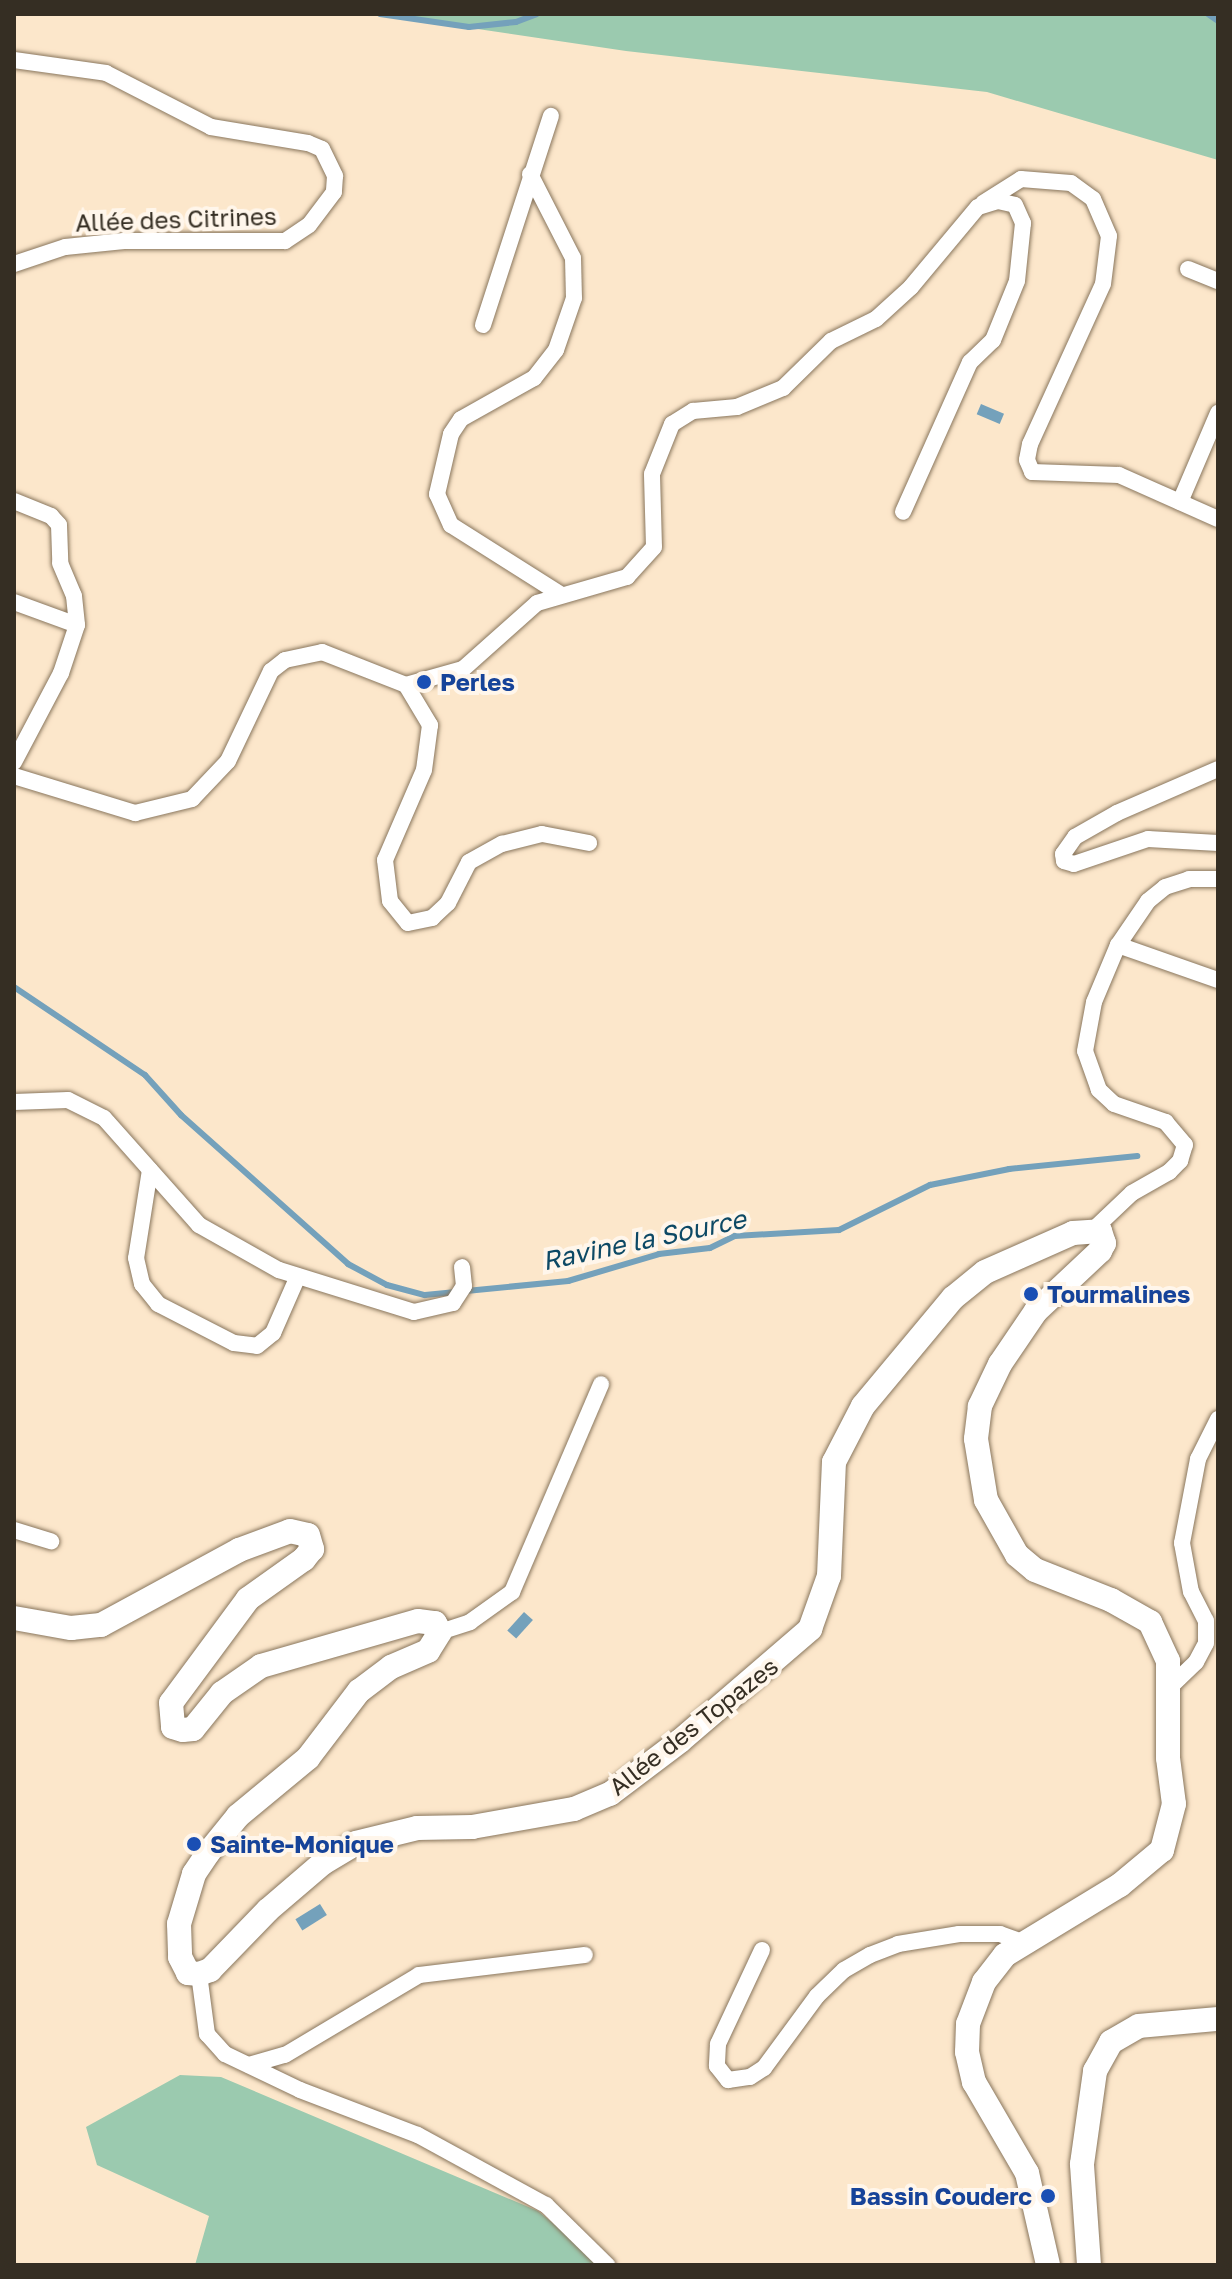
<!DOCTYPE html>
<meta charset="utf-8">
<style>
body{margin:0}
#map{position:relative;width:1232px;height:2279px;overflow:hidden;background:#fce7cb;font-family:"Golos Text",sans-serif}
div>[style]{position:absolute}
.forest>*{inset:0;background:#9bcaaf}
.water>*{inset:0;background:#74a1bb;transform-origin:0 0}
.stream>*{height:6px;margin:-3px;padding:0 3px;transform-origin:3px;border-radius:3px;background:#74a1bb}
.roads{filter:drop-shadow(0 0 2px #89765d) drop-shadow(0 0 2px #89765d)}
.minor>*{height:16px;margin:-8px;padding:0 8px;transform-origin:8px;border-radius:8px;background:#fff}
.secondary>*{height:24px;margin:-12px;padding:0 12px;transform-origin:12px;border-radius:12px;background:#fff}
.dots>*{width:22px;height:22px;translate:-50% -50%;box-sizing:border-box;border:4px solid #fff6eb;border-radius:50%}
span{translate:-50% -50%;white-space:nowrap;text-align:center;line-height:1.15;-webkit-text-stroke:8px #fff6eb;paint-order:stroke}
.street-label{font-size:24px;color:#352e23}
.transit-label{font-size:24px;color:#164399;font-weight:700}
.left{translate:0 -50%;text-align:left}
.right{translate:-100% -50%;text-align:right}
.water-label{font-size:26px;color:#0d4965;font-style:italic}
.frame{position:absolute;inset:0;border:16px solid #352e23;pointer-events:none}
</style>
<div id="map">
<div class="forest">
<div style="clip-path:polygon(376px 14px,1218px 14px,1218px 160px,987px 92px,626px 51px)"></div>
<div style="clip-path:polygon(180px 2075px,221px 2077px,538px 2211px,604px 2265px,195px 2265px,209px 2216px,97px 2165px,86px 2127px)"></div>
</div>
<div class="water">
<div style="left:981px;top:404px;width:25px;height:11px;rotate:23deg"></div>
<div style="left:524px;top:1612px;width:12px;height:25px;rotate:42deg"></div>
<div style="left:320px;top:1904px;width:13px;height:29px;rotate:58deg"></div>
</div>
<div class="stream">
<div style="left:380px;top:14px;width:90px;rotate:8.3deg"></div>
<div style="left:469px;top:27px;width:47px;rotate:-6.1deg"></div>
<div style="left:516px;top:22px;width:22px;rotate:-21deg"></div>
<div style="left:1208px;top:14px;width:12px;rotate:35deg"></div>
<div style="left:14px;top:987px;width:158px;rotate:33.9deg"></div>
<div style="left:145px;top:1075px;width:54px;rotate:48deg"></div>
<div style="left:181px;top:1115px;width:224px;rotate:41.7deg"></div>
<div style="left:348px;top:1264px;width:44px;rotate:28.3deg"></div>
<div style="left:387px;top:1285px;width:39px;rotate:15deg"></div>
<div style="left:425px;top:1295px;width:144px;rotate:-5.6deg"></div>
<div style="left:568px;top:1281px;width:95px;rotate:-16.5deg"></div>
<div style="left:659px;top:1254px;width:51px;rotate:-6.7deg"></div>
<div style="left:710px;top:1248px;width:28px;rotate:-26deg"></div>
<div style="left:735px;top:1236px;width:104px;rotate:-3.3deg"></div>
<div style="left:839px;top:1230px;width:102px;rotate:-26.3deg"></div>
<div style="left:930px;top:1185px;width:81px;rotate:-11.4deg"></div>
<div style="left:1009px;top:1169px;width:129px;rotate:-5.8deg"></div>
</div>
<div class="roads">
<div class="minor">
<div style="left:14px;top:60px;width:93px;rotate:8deg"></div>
<div style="left:106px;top:73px;width:118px;rotate:27.2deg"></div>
<div style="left:211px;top:127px;width:98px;rotate:9.4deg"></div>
<div style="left:308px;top:143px;width:15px;rotate:23deg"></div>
<div style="left:322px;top:149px;width:30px;rotate:64deg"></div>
<div style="left:335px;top:176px;width:16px;rotate:94deg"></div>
<div style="left:334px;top:192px;width:41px;rotate:127.1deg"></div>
<div style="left:309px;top:225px;width:29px;rotate:146deg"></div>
<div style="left:285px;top:241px;width:161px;rotate:180deg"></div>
<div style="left:124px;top:241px;width:59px;rotate:174.2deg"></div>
<div style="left:65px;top:247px;width:54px;rotate:161.6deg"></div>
<div style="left:530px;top:174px;width:94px;rotate:62.9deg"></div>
<div style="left:573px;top:258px;width:40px;rotate:88.6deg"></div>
<div style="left:574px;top:298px;width:55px;rotate:109.1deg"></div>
<div style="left:556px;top:350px;width:36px;rotate:128deg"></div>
<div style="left:534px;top:378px;width:84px;rotate:150.7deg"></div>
<div style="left:461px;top:419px;width:18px;rotate:124deg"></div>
<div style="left:451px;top:434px;width:62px;rotate:103.1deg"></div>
<div style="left:437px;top:494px;width:34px;rotate:66deg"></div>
<div style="left:451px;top:525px;width:129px;rotate:32.3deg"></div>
<div style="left:983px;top:203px;width:45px;rotate:-32.3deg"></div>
<div style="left:1021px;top:179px;width:50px;rotate:4.6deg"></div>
<div style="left:1071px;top:183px;width:27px;rotate:36deg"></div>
<div style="left:1093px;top:199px;width:40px;rotate:66.6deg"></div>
<div style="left:1109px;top:236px;width:48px;rotate:97.1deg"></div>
<div style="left:1103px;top:284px;width:176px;rotate:114.5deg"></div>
<div style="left:1030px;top:444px;width:16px;rotate:101deg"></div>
<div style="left:1027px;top:460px;width:13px;rotate:67deg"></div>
<div style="left:1032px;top:472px;width:87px;rotate:2deg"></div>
<div style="left:1119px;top:475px;width:108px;rotate:24deg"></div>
<div style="left:1188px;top:269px;width:32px;rotate:22deg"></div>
<div style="left:483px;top:325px;width:220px;rotate:-72deg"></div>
<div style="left:14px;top:501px;width:40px;rotate:22deg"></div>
<div style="left:51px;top:516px;width:12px;rotate:48deg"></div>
<div style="left:59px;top:525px;width:38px;rotate:88deg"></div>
<div style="left:60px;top:563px;width:36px;rotate:67deg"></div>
<div style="left:74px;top:596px;width:29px;rotate:84deg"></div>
<div style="left:77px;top:625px;width:51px;rotate:108.4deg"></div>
<div style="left:61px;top:673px;width:101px;rotate:117.8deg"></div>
<div style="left:1180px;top:502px;width:97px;rotate:-66.9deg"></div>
<div style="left:14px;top:602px;width:67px;rotate:20.1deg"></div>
<div style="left:406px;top:685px;width:59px;rotate:-15.7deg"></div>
<div style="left:463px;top:669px;width:99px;rotate:-41.7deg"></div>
<div style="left:537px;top:603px;width:94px;rotate:-16.1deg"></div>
<div style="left:627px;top:577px;width:40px;rotate:-48deg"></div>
<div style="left:654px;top:547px;width:73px;rotate:-91.6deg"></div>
<div style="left:652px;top:474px;width:54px;rotate:-68.2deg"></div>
<div style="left:672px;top:424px;width:25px;rotate:-32deg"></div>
<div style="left:693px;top:411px;width:44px;rotate:-5.2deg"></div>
<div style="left:737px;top:407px;width:50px;rotate:-22.4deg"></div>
<div style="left:783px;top:388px;width:67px;rotate:-44.4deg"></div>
<div style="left:831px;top:341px;width:50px;rotate:-26.1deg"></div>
<div style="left:876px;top:319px;width:47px;rotate:-42.4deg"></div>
<div style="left:911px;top:287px;width:104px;rotate:-50.1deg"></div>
<div style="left:978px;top:207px;width:21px;rotate:-17deg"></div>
<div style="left:998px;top:201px;width:17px;rotate:13deg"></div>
<div style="left:1015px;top:205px;width:20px;rotate:66deg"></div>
<div style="left:1023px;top:223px;width:58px;rotate:95.9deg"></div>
<div style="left:1017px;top:281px;width:64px;rotate:112.1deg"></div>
<div style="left:993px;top:340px;width:32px;rotate:136deg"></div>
<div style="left:970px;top:362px;width:164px;rotate:114.1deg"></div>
<div style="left:1218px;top:769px;width:110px;rotate:156.5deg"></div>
<div style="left:1117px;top:813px;width:48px;rotate:150.3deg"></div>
<div style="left:1075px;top:837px;width:21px;rotate:125deg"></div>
<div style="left:1063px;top:854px;width:7px;rotate:82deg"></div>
<div style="left:1064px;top:861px;width:10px;rotate:17deg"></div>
<div style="left:1074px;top:864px;width:78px;rotate:-18.7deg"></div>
<div style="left:1148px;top:839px;width:70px;rotate:3.3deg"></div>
<div style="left:14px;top:776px;width:127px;rotate:17deg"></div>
<div style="left:135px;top:813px;width:59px;rotate:-13.8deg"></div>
<div style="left:192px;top:799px;width:52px;rotate:-46.5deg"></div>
<div style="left:228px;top:761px;width:100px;rotate:-64.5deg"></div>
<div style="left:271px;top:671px;width:18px;rotate:-38deg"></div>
<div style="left:285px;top:660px;width:38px;rotate:-12deg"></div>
<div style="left:322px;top:652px;width:90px;rotate:21.4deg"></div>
<div style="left:406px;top:685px;width:47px;rotate:59deg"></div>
<div style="left:430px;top:725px;width:45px;rotate:97.6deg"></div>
<div style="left:424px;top:770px;width:98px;rotate:113.4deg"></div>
<div style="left:385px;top:860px;width:41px;rotate:83deg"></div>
<div style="left:390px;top:901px;width:28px;rotate:51deg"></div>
<div style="left:408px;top:923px;width:25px;rotate:-12deg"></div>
<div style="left:432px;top:918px;width:22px;rotate:-43deg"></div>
<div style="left:448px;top:903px;width:46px;rotate:-62.9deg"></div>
<div style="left:469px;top:862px;width:38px;rotate:-29deg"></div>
<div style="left:502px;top:844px;width:41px;rotate:-14deg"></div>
<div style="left:542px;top:834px;width:48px;rotate:10.8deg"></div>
<div style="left:1118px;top:945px;width:106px;rotate:19.3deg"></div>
<div style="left:14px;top:1102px;width:54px;rotate:-2.1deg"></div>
<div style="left:68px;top:1100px;width:40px;rotate:26.6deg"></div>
<div style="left:104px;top:1118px;width:143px;rotate:48.4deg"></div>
<div style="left:199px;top:1225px;width:92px;rotate:29.4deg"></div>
<div style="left:279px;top:1270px;width:141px;rotate:17.3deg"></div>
<div style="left:414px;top:1312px;width:40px;rotate:-13deg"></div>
<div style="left:453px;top:1303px;width:20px;rotate:-57deg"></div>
<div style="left:464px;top:1286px;width:19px;rotate:-96deg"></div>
<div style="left:150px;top:1170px;width:89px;rotate:99deg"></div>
<div style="left:136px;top:1258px;width:27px;rotate:77deg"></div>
<div style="left:142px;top:1284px;width:26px;rotate:51deg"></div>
<div style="left:158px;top:1304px;width:85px;rotate:27.2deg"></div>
<div style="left:234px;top:1343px;width:23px;rotate:7deg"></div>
<div style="left:257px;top:1346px;width:21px;rotate:-39deg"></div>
<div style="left:273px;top:1333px;width:62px;rotate:-66.3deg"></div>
<div style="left:1094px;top:1229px;width:52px;rotate:-43.5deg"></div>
<div style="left:1132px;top:1193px;width:43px;rotate:-29.6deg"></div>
<div style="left:1169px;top:1172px;width:16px;rotate:-45deg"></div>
<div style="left:1180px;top:1161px;width:17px;rotate:-73deg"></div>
<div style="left:1185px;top:1145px;width:30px;rotate:-130deg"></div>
<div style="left:1166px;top:1122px;width:55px;rotate:-160.9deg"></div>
<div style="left:1114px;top:1104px;width:21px;rotate:-137deg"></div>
<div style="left:1099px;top:1090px;width:41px;rotate:-109.7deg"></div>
<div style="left:1085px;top:1051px;width:50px;rotate:-79.6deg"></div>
<div style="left:1094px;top:1002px;width:62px;rotate:-67.2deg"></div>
<div style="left:1118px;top:945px;width:53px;rotate:-55.7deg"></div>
<div style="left:1148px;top:901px;width:22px;rotate:-39deg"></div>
<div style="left:1165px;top:887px;width:25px;rotate:-18deg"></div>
<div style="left:1189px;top:879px;width:29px"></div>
<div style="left:14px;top:1530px;width:39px;rotate:17deg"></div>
<div style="left:440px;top:1632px;width:32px;rotate:-18deg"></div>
<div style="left:470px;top:1622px;width:52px;rotate:-35.5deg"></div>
<div style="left:512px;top:1592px;width:226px;rotate:-66.8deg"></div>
<div style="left:1168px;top:1689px;width:39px;rotate:-44deg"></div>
<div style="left:1196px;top:1662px;width:21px;rotate:-62deg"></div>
<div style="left:1206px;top:1643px;width:22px;rotate:-90deg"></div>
<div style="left:1206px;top:1621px;width:33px;rotate:-117deg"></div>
<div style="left:1191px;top:1592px;width:50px;rotate:-100.4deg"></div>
<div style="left:1182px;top:1543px;width:86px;rotate:-79.2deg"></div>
<div style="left:1198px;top:1459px;width:45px;rotate:-63.4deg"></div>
<div style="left:762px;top:1950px;width:104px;rotate:115.1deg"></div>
<div style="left:718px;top:2044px;width:22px;rotate:93deg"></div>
<div style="left:717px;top:2066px;width:18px;rotate:52deg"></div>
<div style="left:728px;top:2080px;width:22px;rotate:-8deg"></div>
<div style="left:750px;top:2077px;width:17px;rotate:-33deg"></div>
<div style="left:764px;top:2068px;width:89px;rotate:-53.6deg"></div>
<div style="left:817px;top:1996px;width:37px;rotate:-44deg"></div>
<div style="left:844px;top:1970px;width:30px;rotate:-30deg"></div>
<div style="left:870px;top:1955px;width:30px;rotate:-21deg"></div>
<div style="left:898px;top:1944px;width:62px;rotate:-9.3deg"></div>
<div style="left:959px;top:1934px;width:41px"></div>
<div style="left:1000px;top:1934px;width:23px;rotate:20deg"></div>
<div style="left:199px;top:1974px;width:61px;rotate:82.4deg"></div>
<div style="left:207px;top:2034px;width:27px;rotate:48deg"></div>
<div style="left:225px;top:2054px;width:83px;rotate:25.6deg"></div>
<div style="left:300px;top:2090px;width:126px;rotate:20.9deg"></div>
<div style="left:418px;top:2135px;width:146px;rotate:28.7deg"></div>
<div style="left:546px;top:2205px;width:86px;rotate:44.5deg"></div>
<div style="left:249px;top:2065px;width:37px;rotate:-16deg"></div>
<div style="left:285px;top:2055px;width:156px;rotate:-30.8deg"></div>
<div style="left:419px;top:1975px;width:167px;rotate:-6.9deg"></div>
</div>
<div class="secondary">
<div style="left:14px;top:1618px;width:58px;rotate:10deg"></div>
<div style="left:71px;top:1628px;width:30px;rotate:-6deg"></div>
<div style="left:101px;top:1625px;width:157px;rotate:-28.5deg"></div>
<div style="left:239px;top:1550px;width:54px;rotate:-20.4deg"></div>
<div style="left:290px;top:1531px;width:18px;rotate:13deg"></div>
<div style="left:308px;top:1535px;width:15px;rotate:74deg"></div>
<div style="left:312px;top:1549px;width:13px;rotate:129deg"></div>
<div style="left:304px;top:1559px;width:69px;rotate:144.5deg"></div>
<div style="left:248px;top:1599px;width:129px;rotate:126.5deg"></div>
<div style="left:171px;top:1703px;width:24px;rotate:85deg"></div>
<div style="left:173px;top:1727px;width:10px;rotate:17deg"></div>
<div style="left:183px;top:1730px;width:10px;rotate:-6deg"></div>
<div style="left:193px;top:1729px;width:46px;rotate:-51.1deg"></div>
<div style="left:222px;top:1693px;width:47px;rotate:-34.7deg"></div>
<div style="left:261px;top:1666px;width:163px;rotate:-16deg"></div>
<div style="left:418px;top:1621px;width:17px;rotate:7deg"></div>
<div style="left:435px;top:1623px;width:10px;rotate:61deg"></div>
<div style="left:440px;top:1632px;width:22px;rotate:122deg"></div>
<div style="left:428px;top:1651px;width:40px;rotate:156.6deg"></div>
<div style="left:391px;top:1667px;width:40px;rotate:143deg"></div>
<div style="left:359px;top:1691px;width:84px;rotate:127.3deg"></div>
<div style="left:308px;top:1758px;width:91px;rotate:140.4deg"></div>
<div style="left:238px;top:1816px;width:48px;rotate:129deg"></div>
<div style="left:208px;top:1853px;width:25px;rotate:124deg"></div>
<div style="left:194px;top:1874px;width:52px;rotate:106.7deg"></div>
<div style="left:179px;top:1924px;width:33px;rotate:88deg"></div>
<div style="left:180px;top:1957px;width:18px;rotate:63deg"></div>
<div style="left:188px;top:1973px;width:11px;rotate:5deg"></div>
<div style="left:199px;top:1974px;width:12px;rotate:-20deg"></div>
<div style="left:210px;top:1970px;width:83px;rotate:-46deg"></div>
<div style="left:268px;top:1910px;width:72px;rotate:-40.5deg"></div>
<div style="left:323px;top:1863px;width:39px;rotate:-31deg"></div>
<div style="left:356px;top:1843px;width:63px;rotate:-13.8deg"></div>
<div style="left:417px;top:1828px;width:55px;rotate:-1deg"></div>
<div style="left:472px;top:1827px;width:104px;rotate:-10deg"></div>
<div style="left:574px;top:1809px;width:39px;rotate:-23deg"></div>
<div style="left:610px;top:1794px;width:88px;rotate:-37.1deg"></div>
<div style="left:680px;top:1741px;width:172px;rotate:-40.7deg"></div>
<div style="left:810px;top:1629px;width:56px;rotate:-70.3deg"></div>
<div style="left:829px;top:1576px;width:114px;rotate:-87.5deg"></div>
<div style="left:834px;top:1462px;width:63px;rotate:-62.6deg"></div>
<div style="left:863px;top:1406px;width:141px;rotate:-50.2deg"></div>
<div style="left:953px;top:1298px;width:41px;rotate:-39.1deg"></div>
<div style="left:985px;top:1272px;width:96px;rotate:-23.9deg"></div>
<div style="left:1073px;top:1233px;width:27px;rotate:-4deg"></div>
<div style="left:1100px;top:1231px;width:13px;rotate:72deg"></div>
<div style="left:1104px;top:1243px;width:9px;rotate:117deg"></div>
<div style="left:1100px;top:1251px;width:88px;rotate:136.8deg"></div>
<div style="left:1036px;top:1311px;width:64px;rotate:124.2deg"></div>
<div style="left:1000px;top:1364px;width:47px;rotate:115.5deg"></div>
<div style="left:980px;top:1406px;width:33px;rotate:97deg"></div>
<div style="left:976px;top:1439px;width:62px;rotate:80.7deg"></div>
<div style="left:986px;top:1500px;width:63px;rotate:60.6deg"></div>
<div style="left:1017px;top:1555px;width:23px;rotate:40deg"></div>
<div style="left:1035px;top:1570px;width:82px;rotate:21.5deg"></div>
<div style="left:1111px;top:1600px;width:45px;rotate:29.4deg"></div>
<div style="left:1150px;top:1622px;width:43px;rotate:65.2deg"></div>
<div style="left:1168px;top:1661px;width:97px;rotate:90deg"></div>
<div style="left:1168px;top:1758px;width:46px;rotate:82.6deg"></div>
<div style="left:1174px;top:1804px;width:48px;rotate:104.6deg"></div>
<div style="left:1162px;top:1850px;width:55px;rotate:140.2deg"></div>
<div style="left:1120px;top:1885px;width:135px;rotate:148.7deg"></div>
<div style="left:1005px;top:1955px;width:34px;rotate:128deg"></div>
<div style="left:984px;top:1982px;width:45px;rotate:110.9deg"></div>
<div style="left:968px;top:2024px;width:28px;rotate:92deg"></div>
<div style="left:967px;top:2052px;width:31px;rotate:77deg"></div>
<div style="left:974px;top:2082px;width:105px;rotate:59.8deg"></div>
<div style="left:1027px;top:2173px;width:94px;rotate:77.1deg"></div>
<div style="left:1089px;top:2265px;width:101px;rotate:-94deg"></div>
<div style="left:1082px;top:2164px;width:94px;rotate:-82deg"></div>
<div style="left:1095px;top:2071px;width:33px;rotate:-61deg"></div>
<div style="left:1111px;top:2042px;width:32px;rotate:-30deg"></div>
<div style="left:1139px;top:2026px;width:79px;rotate:-5.1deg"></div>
</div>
</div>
<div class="dots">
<div style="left:424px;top:682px;background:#1a4fb4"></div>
<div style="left:1031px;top:1294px;background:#1a4fb4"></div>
<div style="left:194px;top:1844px;background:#1a4fb4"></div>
<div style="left:1048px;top:2196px;background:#1a4fb4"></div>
</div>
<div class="street-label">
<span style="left:176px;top:219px;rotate:-2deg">Allée des Citrines</span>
<span style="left:693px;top:1726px;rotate:-38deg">Allée des Topazes</span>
</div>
<div class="transit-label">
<span class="left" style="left:440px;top:682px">Perles</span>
<span class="left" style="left:1047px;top:1294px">Tourmalines</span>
<span class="left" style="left:210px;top:1844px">Sainte-Monique</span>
<span class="right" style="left:1032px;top:2196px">Bassin Couderc</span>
</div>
<div class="water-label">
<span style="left:644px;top:1240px;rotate:-12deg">Ravine la Source</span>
</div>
<div class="frame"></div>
</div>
